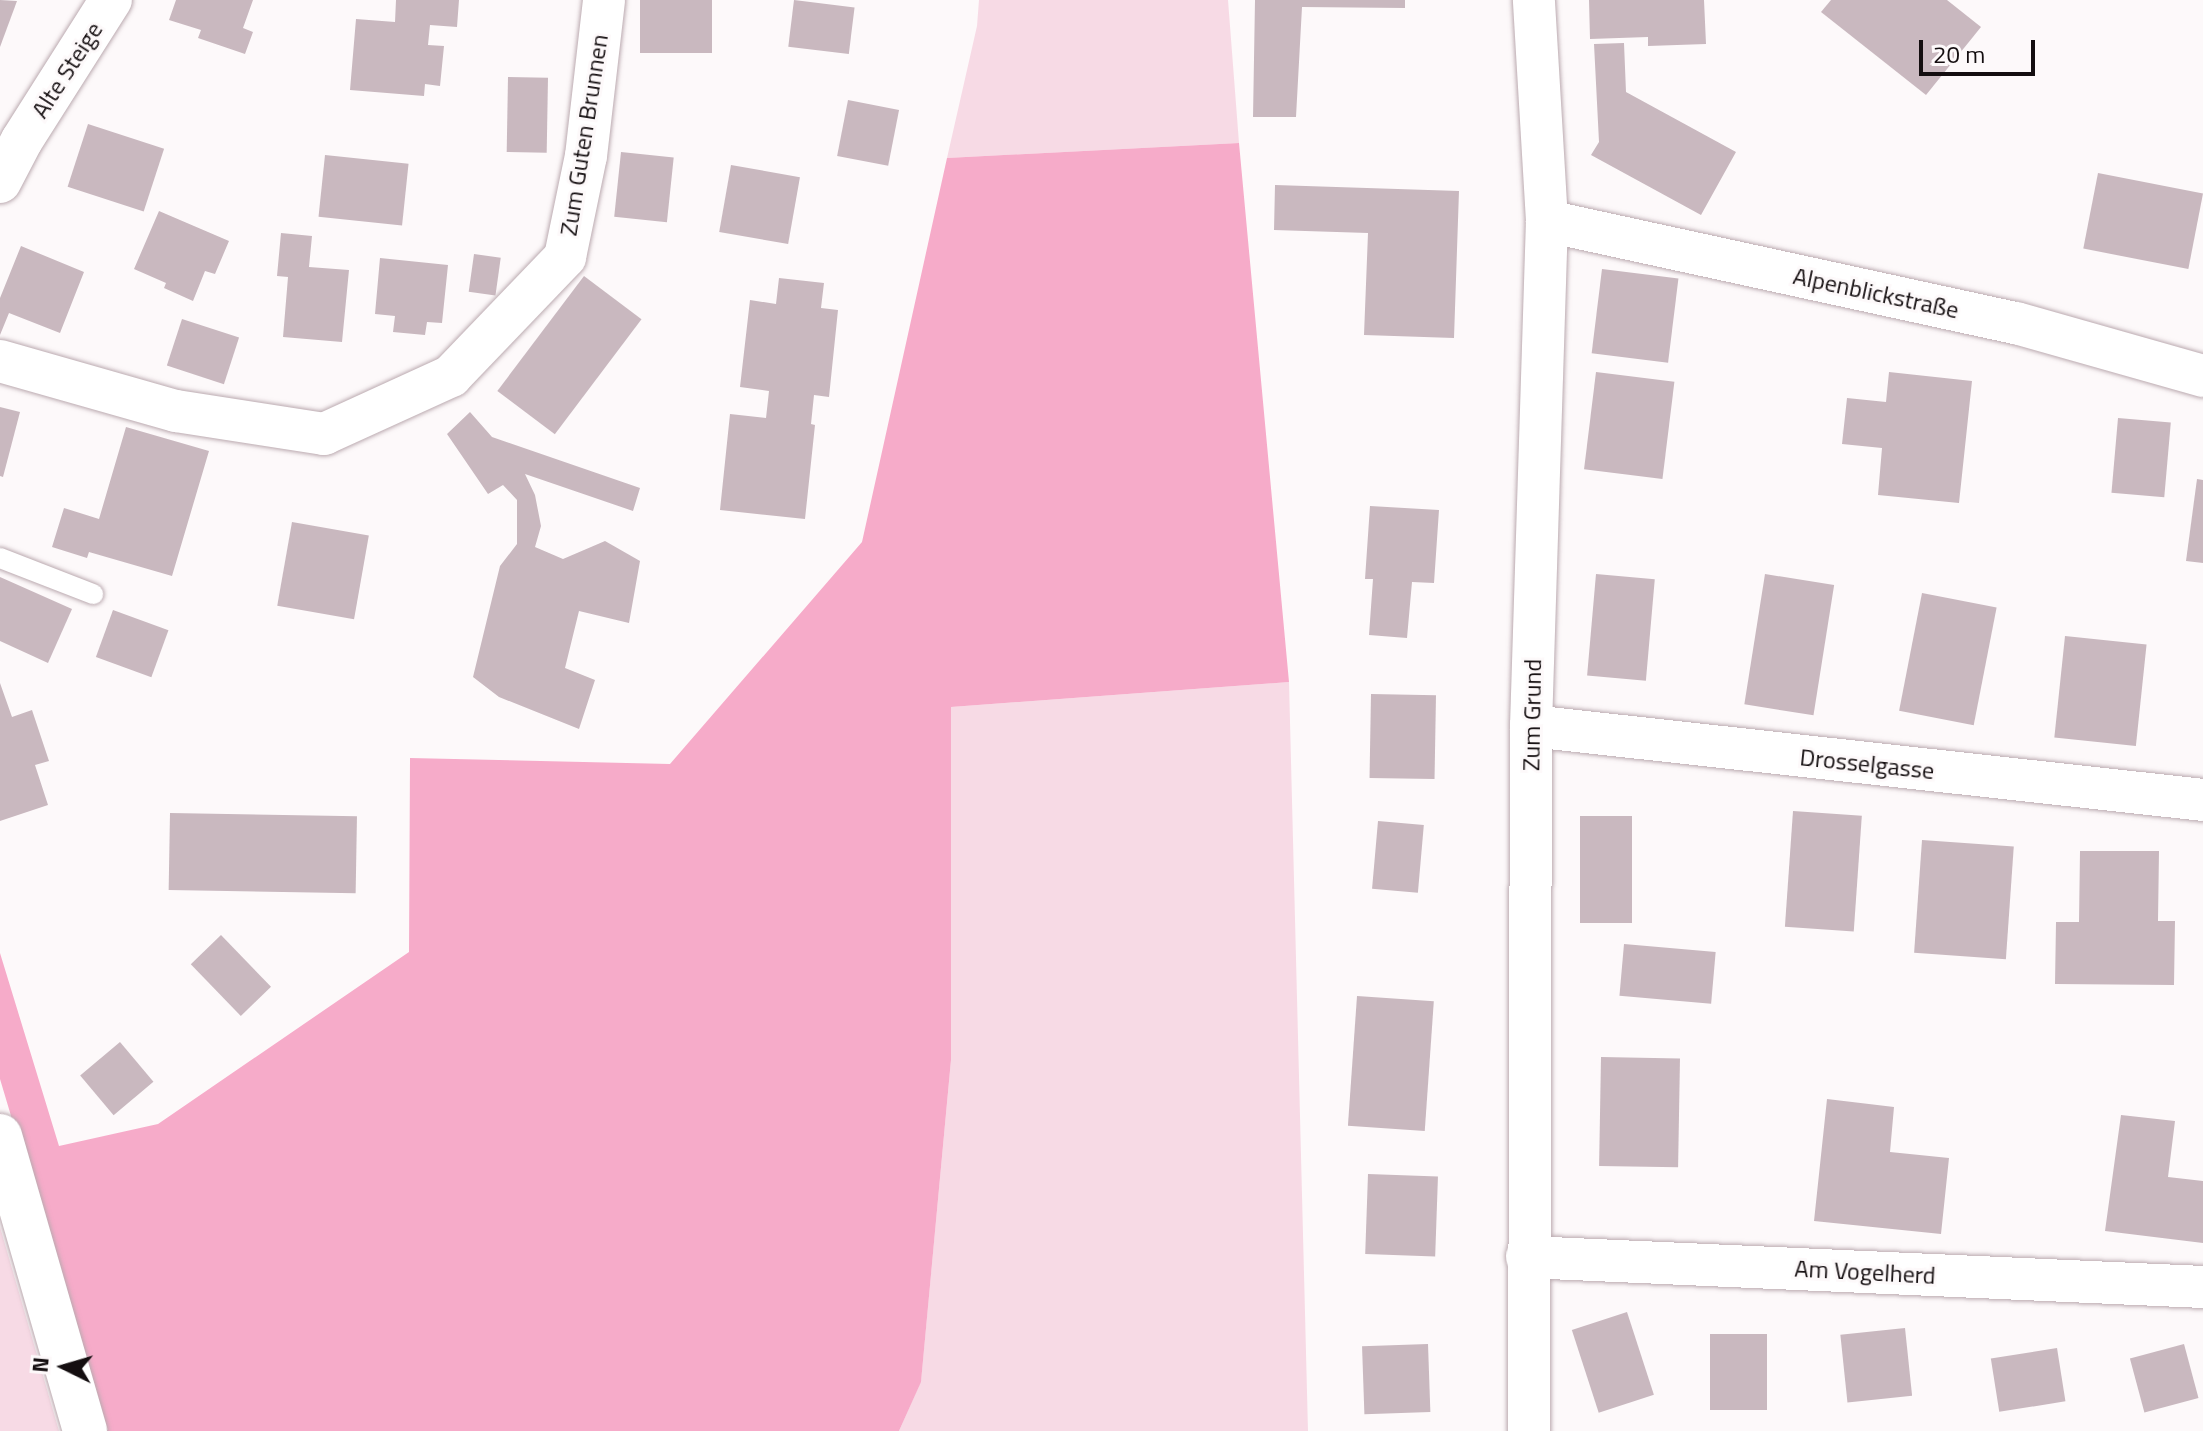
<!DOCTYPE html>
<meta charset="utf-8">
<style>
body{margin:0}
#map{position:relative;width:2203px;height:1431px;overflow:hidden;background:#fdf9fa;font-family:"Titillium Web",sans-serif}
div>[style]{position:absolute}
.green>*{inset:0;background:#f7dae5}
.forest>*{inset:0;background:#f6abc9}
.building>*{inset:0;background:#c9b8bf;transform-origin:0 0}
.roads{filter:drop-shadow(0 0 2px #bbaab0) drop-shadow(0 0 2px #bbaab0)}
.service>*{height:20px;margin:-10px;padding:0 10px;transform-origin:10px;border-radius:10px;background:#fff}
.minor>*{height:42px;margin:-21px;padding:0 21px;transform-origin:21px;border-radius:21px;background:#fff}
.secondary>*{height:44px;margin:-22px;padding:0 22px;transform-origin:22px;border-radius:22px;background:#fff}
span{translate:-50% -50%;white-space:nowrap;text-align:center;line-height:1.15;-webkit-text-stroke:6px #fdf9fa;paint-order:stroke}
.street-label{font-size:24px;color:#140e10}
.north{position:absolute;left:24px;top:1327px;width:80px;height:80px;-webkit-text-stroke:6px #fdf9fa;paint-order:stroke;rotate:275deg;font-size:22px;font-weight:700;line-height:32px;text-align:center;color:#140e10}
.north::after{content:'';display:block;margin:auto;width:28px;height:36px;background:#140e10;clip-path:polygon(50% 0,100% 100%,50% 72%,0 100%)}
.scale{position:absolute;left:1919px;top:40px;width:116px;height:36px;box-sizing:border-box;border:4px solid #140e10;border-top:0;padding-left:10px;font-size:24px;line-height:28px;white-space:nowrap;color:#140e10;-webkit-text-stroke:6px #fdf9fa;paint-order:stroke}
</style>
<div id="map">
<div class="green">
<div style="clip-path:polygon(979px 0,1228px 0,1239px 143px,947px 158px,977px 26px)"></div>
<div style="clip-path:polygon(1289px 682px,1308px 1431px,899px 1431px,921px 1381px,951px 1060px,951px 707px)"></div>
<div style="clip-path:polygon(0 1227px,59px 1431px,0 1431px)"></div>
</div>
<div class="forest">
<div style="clip-path:polygon(1239px 143px,1289px 682px,951px 707px,951px 1060px,921px 1382px,899px 1431px,105px 1431px,0 1079px,0 953px,59px 1146px,158px 1124px,409px 952px,410px 758px,670px 764px,862px 542px,947px 158px)"></div>
</div>
<div class="building">
<div style="clip-path:polygon(0 0,17px 1px,0 47px)"></div>
<div style="clip-path:polygon(176px 0,253px 0,243px 28px,253px 32px,245px 54px,198px 38px,201px 30px,169px 20px)"></div>
<div style="clip-path:polygon(396px 0,459px 0,457px 27px,430px 25px,428px 45px,444px 46px,440px 86px,425px 84px,424px 96px,350px 90px,356px 19px,395px 22px)"></div>
<div style="left:640px;top:0;width:72px;height:53px"></div>
<div style="left:794px;top:0;width:61px;height:47px;rotate:7deg"></div>
<div style="clip-path:polygon(1255px 0,1405px 0,1405px 8px,1302px 7px,1296px 117px,1253px 117px)"></div>
<div style="clip-path:polygon(1589px 0,1704px 0,1706px 44px,1648px 46px,1648px 37px,1590px 39px)"></div>
<div style="clip-path:polygon(1831px 0,1947px 0,1981px 27px,1926px 95px,1821px 12px)"></div>
<div style="clip-path:polygon(1624px 43px,1626px 92px,1736px 152px,1701px 215px,1591px 155px,1599px 142px,1594px 44px)"></div>
<div style="left:508px;top:77px;width:40px;height:75px;rotate:1deg"></div>
<div style="left:848px;top:100px;width:52px;height:57px;rotate:11deg"></div>
<div style="left:88px;top:124px;width:80px;height:66px;rotate:18deg"></div>
<div style="left:621px;top:152px;width:53px;height:65px;rotate:6deg"></div>
<div style="left:325px;top:155px;width:84px;height:62px;rotate:6deg"></div>
<div style="left:731px;top:165px;width:70px;height:68px;rotate:10deg"></div>
<div style="left:2098px;top:173px;width:107px;height:77px;rotate:11deg"></div>
<div style="clip-path:polygon(1275px 185px,1459px 191px,1454px 338px,1364px 335px,1368px 233px,1274px 230px)"></div>
<div style="clip-path:polygon(159px 211px,229px 241px,215px 274px,205px 271px,193px 301px,164px 288px,166px 283px,134px 269px)"></div>
<div style="clip-path:polygon(281px 233px,312px 236px,309px 267px,349px 270px,342px 342px,283px 337px,288px 277px,277px 276px)"></div>
<div style="clip-path:polygon(21px 246px,84px 272px,60px 333px,9px 313px,0 335px,0 298px)"></div>
<div style="left:474px;top:254px;width:27px;height:38px;rotate:8deg"></div>
<div style="clip-path:polygon(380px 258px,448px 265px,442px 323px,427px 322px,425px 335px,393px 332px,395px 316px,375px 314px)"></div>
<div style="left:1602px;top:269px;width:77px;height:85px;rotate:7deg"></div>
<div style="left:584px;top:276px;width:72px;height:144px;rotate:37deg"></div>
<div style="clip-path:polygon(779px 278px,824px 283px,821px 308px,838px 310px,829px 397px,814px 395px,811px 424px,815px 425px,805px 519px,720px 510px,730px 414px,766px 418px,769px 391px,740px 387px,750px 300px,776px 304px)"></div>
<div style="left:182px;top:319px;width:60px;height:49px;rotate:18deg"></div>
<div style="left:1596px;top:372px;width:79px;height:98px;rotate:7deg"></div>
<div style="clip-path:polygon(1889px 372px,1972px 381px,1959px 503px,1878px 495px,1882px 448px,1842px 444px,1847px 398px,1886px 402px)"></div>
<div style="clip-path:polygon(0 407px,20px 412px,3px 477px,0 476px)"></div>
<div style="clip-path:polygon(470px 412px,492px 437px,640px 488px,633px 511px,525px 474px,535px 495px,541px 526px,535px 547px,563px 559px,605px 541px,640px 561px,629px 623px,579px 611px,565px 668px,595px 680px,579px 729px,499px 697px,473px 677px,500px 566px,517px 544px,517px 500px,503px 485px,488px 494px,447px 434px)"></div>
<div style="left:2118px;top:418px;width:53px;height:75px;rotate:5deg"></div>
<div style="clip-path:polygon(126px 427px,209px 451px,172px 576px,89px 552px,87px 558px,52px 547px,64px 508px,99px 519px)"></div>
<div style="clip-path:polygon(2197px 479px,2203px 480px,2203px 563px,2186px 561px)"></div>
<div style="clip-path:polygon(1370px 506px,1439px 510px,1434px 583px,1412px 582px,1407px 638px,1369px 635px,1373px 579px,1365px 579px)"></div>
<div style="left:292px;top:522px;width:78px;height:85px;rotate:10deg"></div>
<div style="left:1596px;top:574px;width:59px;height:102px;rotate:5deg"></div>
<div style="left:1765px;top:574px;width:70px;height:132px;rotate:9deg"></div>
<div style="clip-path:polygon(0 577px,72px 609px,48px 663px,0 641px)"></div>
<div style="left:1922px;top:593px;width:76px;height:120px;rotate:11deg"></div>
<div style="left:113px;top:610px;width:59px;height:50px;rotate:20deg"></div>
<div style="left:2065px;top:636px;width:82px;height:102px;rotate:6deg"></div>
<div style="clip-path:polygon(0 683px,12px 717px,32px 710px,49px 761px,35px 765px,48px 805px,0 821px)"></div>
<div style="left:1371px;top:694px;width:65px;height:84px;rotate:1deg"></div>
<div style="left:1793px;top:811px;width:69px;height:116px;rotate:4deg"></div>
<div style="left:170px;top:813px;width:187px;height:77px;rotate:1deg"></div>
<div style="left:1580px;top:816px;width:52px;height:107px"></div>
<div style="left:1378px;top:821px;width:46px;height:68px;rotate:5deg"></div>
<div style="left:1922px;top:840px;width:92px;height:113px;rotate:4deg"></div>
<div style="clip-path:polygon(2080px 851px,2159px 851px,2158px 921px,2175px 921px,2174px 985px,2055px 984px,2056px 922px,2079px 922px)"></div>
<div style="left:221px;top:935px;width:72px;height:42px;rotate:46deg"></div>
<div style="left:1624px;top:944px;width:92px;height:52px;rotate:5deg"></div>
<div style="left:1357px;top:996px;width:77px;height:130px;rotate:4deg"></div>
<div style="left:120px;top:1042px;width:52px;height:52px;rotate:50deg"></div>
<div style="left:1601px;top:1057px;width:79px;height:109px;rotate:1deg"></div>
<div style="clip-path:polygon(1827px 1099px,1894px 1107px,1890px 1152px,1949px 1158px,1941px 1234px,1814px 1221px)"></div>
<div style="clip-path:polygon(2121px 1115px,2175px 1121px,2168px 1177px,2203px 1181px,2203px 1243px,2105px 1231px)"></div>
<div style="left:1368px;top:1174px;width:70px;height:80px;rotate:2deg"></div>
<div style="left:1627px;top:1312px;width:87px;height:58px;rotate:72deg"></div>
<div style="left:1905px;top:1328px;width:68px;height:65px;rotate:84deg"></div>
<div style="left:1710px;top:1334px;width:57px;height:76px"></div>
<div style="left:1428px;top:1344px;width:68px;height:66px;rotate:88deg"></div>
<div style="left:2184px;top:1344px;width:56px;height:56px;rotate:75deg"></div>
<div style="left:2057px;top:1348px;width:54px;height:67px;rotate:81deg"></div>
</div>
<div class="roads">
<div class="service">
<div style="left:0;top:558px;width:100px;rotate:21.2deg"></div>
</div>
<div class="minor">
<div style="left:0;top:182px;width:47px;rotate:-62.4deg"></div>
<div style="left:22px;top:140px;width:166px;rotate:-57.6deg"></div>
<div style="left:1547px;top:221px;width:480px;rotate:12.3deg"></div>
<div style="left:2016px;top:323px;width:194px;rotate:15.8deg"></div>
<div style="left:0;top:361px;width:183px;rotate:15.9deg"></div>
<div style="left:176px;top:411px;width:150px;rotate:8.8deg"></div>
<div style="left:324px;top:434px;width:140px;rotate:-24.5deg"></div>
<div style="left:451px;top:376px;width:165px;rotate:-46.2deg"></div>
<div style="left:565px;top:257px;width:103px;rotate:-78.3deg"></div>
<div style="left:586px;top:156px;width:157px;rotate:-83.4deg"></div>
<div style="left:1531px;top:726px;width:676px;rotate:6.28deg"></div>
<div style="left:1527px;top:1257px;width:677px;rotate:2.54deg"></div>
<div style="left:1529px;top:1431px;width:705px;rotate:-89.84deg"></div>
<div style="left:1531px;top:726px;width:505px;rotate:-88.19deg"></div>
<div style="left:1547px;top:221px;width:221px;rotate:-93.4deg"></div>
</div>
<div class="secondary">
<div style="left:0;top:1136px;width:307px;rotate:73.9deg"></div>
</div>
</div>
<div class="street-label">
<span style="left:67px;top:70px;rotate:-57deg">Alte Steige</span>
<span style="left:584px;top:135px;rotate:-81deg">Zum Guten Brunnen</span>
<span style="left:1876px;top:293px;rotate:12deg">Alpenblickstraße</span>
<span style="left:1532px;top:715px;rotate:-89deg">Zum Grund</span>
<span style="left:1867px;top:764px;rotate:6deg">Drosselgasse</span>
<span style="left:1865px;top:1272px;rotate:3deg">Am Vogelherd</span>
</div>
<div class="north">N</div>
<div class="scale">20 m</div>
</div>
